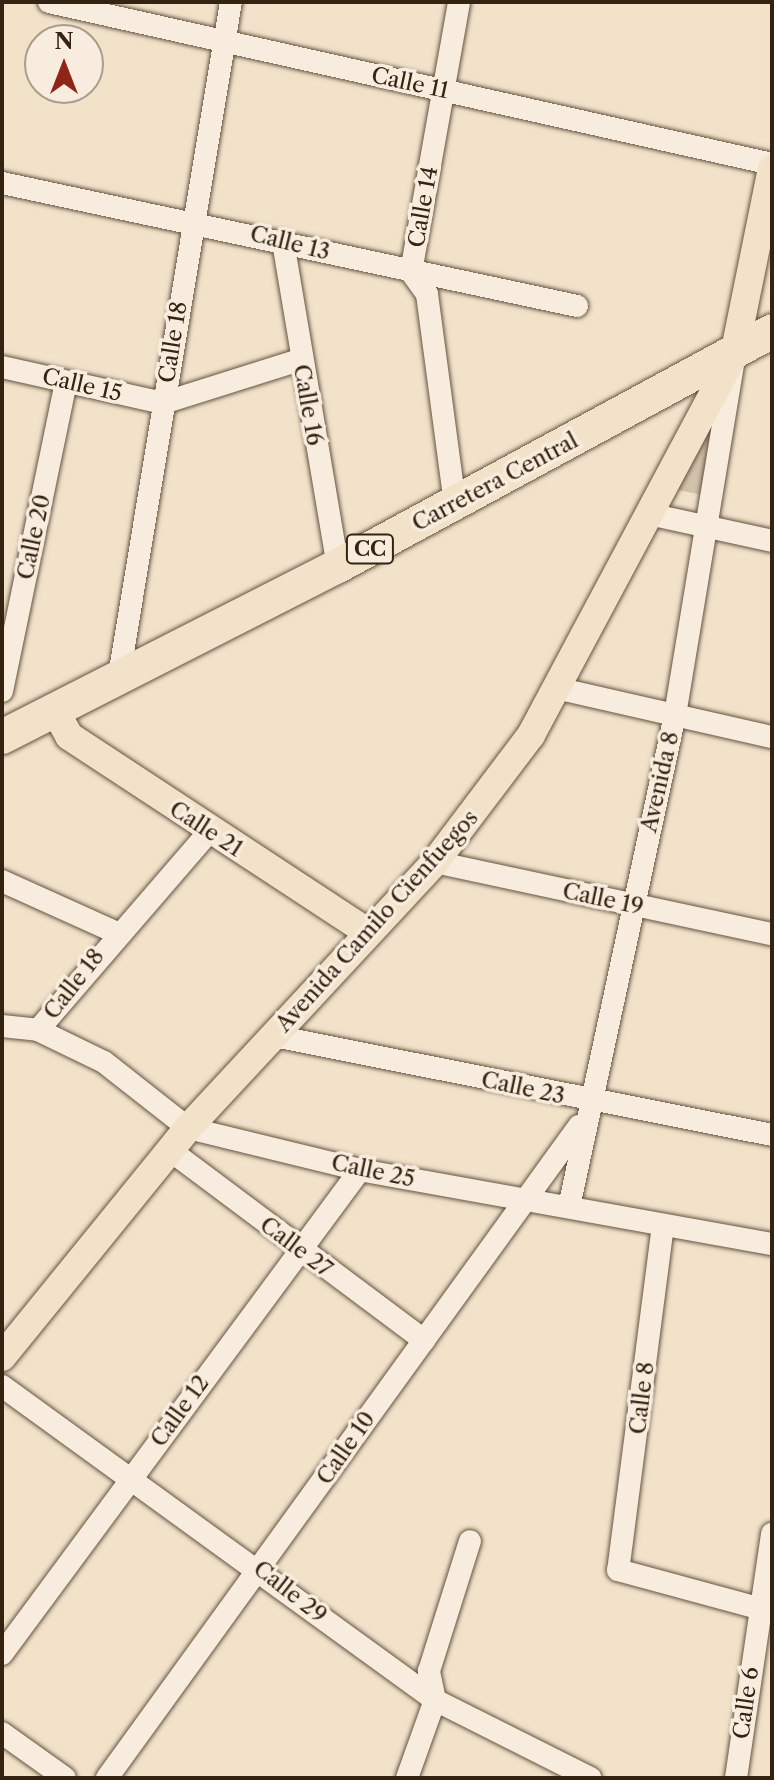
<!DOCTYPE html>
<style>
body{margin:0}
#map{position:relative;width:774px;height:1780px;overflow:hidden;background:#f2e2ca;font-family:"Libre Caslon Text",serif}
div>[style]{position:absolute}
.green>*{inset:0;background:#d2c2ab}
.roads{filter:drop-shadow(0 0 2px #645340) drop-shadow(0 0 2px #645340)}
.minor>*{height:22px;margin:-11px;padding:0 11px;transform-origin:11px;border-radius:11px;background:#f7ecdd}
.major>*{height:28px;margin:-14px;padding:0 14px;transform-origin:14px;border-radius:14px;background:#f2e2ca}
.highway>*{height:34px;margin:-17px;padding:0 17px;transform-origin:17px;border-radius:17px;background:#f2e2ca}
span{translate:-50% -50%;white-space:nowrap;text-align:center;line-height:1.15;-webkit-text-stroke:7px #f7ecdd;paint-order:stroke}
.shield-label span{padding:2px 6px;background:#f7ecdd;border:2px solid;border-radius:6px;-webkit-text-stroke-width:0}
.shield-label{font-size:20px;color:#352312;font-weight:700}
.street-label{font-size:22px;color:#352312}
.frame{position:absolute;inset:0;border:4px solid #352312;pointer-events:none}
.north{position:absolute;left:24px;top:24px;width:80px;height:80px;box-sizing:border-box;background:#f7ecdd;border:2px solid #a99c8c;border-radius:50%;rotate:0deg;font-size:22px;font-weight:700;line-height:32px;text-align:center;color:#352312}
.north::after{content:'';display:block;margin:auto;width:28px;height:36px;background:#8f2418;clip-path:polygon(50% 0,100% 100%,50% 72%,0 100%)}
</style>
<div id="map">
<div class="green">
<div style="clip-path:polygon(718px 411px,702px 495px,678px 490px)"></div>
</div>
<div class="roads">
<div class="minor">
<div style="left:49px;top:2px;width:741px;rotate:12.63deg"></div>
<div style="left:2px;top:183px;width:588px;rotate:12.07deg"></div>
<div style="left:283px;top:242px;width:329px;rotate:80.4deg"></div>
<div style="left:2px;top:367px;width:165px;rotate:12.6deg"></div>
<div style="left:163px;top:403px;width:143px;rotate:-17.5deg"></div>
<div style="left:455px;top:504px;width:212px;rotate:-97.6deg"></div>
<div style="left:427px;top:294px;width:27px;rotate:-126deg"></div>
<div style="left:411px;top:272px;width:274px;rotate:-79.9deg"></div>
<div style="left:654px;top:515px;width:121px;rotate:12.4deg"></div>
<div style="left:118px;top:682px;width:689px;rotate:-80.57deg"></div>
<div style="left:560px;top:689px;width:217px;rotate:12.8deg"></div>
<div style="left:2px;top:691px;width:315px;rotate:-78.3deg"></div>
<div style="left:435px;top:862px;width:345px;rotate:12.1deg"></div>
<div style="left:2px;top:881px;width:124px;rotate:24.3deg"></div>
<div style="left:2px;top:1026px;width:36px;rotate:6deg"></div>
<div style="left:38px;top:1030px;width:73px;rotate:25.9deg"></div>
<div style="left:104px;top:1062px;width:107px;rotate:38.2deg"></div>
<div style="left:188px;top:1128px;width:177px;rotate:13.7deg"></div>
<div style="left:360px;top:1170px;width:419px;rotate:10.2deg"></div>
<div style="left:38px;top:1030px;width:262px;rotate:-49.2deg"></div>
<div style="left:274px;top:1036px;width:508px;rotate:11.24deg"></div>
<div style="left:171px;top:1151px;width:316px;rotate:36.8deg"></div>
<div style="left:569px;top:1207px;width:503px;rotate:-77.84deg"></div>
<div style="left:675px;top:715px;width:356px;rotate:-80.6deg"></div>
<div style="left:663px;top:1225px;width:348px;rotate:97.4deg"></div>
<div style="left:618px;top:1570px;width:145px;rotate:15.2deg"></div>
<div style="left:2px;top:1386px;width:535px;rotate:35.95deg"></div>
<div style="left:435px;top:1700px;width:174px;rotate:26.7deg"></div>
<div style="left:2px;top:1654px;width:602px;rotate:-53.51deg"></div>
<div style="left:2px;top:1733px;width:77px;rotate:35.5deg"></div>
<div style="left:107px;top:1778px;width:805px;rotate:-54.1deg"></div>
<div style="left:407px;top:1778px;width:83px;rotate:-70.3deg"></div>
<div style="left:435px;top:1700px;width:30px;rotate:-102deg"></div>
<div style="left:429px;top:1671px;width:136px;rotate:-72.5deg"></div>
<div style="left:736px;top:1778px;width:247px;rotate:-81.6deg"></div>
</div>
<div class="major">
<div style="left:57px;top:714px;width:25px;rotate:61deg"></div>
<div style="left:69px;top:736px;width:355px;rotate:33.3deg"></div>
<div style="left:2px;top:1357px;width:295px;rotate:-50.9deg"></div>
<div style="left:188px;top:1128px;width:363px;rotate:-47.1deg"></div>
<div style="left:435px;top:862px;width:159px;rotate:-52.9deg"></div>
<div style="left:531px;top:735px;width:431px;rotate:-61.9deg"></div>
<div style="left:734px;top:355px;width:190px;rotate:-78.5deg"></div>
</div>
<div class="highway">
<div style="left:2px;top:737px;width:377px;rotate:-27deg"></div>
<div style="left:338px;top:566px;width:494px;rotate:-28.4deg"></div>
</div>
</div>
<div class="shield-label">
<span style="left:370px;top:549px">CC</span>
</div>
<div class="street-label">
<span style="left:410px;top:83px;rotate:12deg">Calle 11</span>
<span style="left:423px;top:207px;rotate:-80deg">Calle 14</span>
<span style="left:290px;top:243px;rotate:14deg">Calle 13</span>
<span style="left:173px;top:342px;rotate:-81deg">Calle 18</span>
<span style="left:82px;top:385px;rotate:13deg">Calle 15</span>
<span style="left:308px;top:405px;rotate:80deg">Calle 16</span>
<span style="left:495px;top:482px;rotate:-28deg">Carretera Central</span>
<span style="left:34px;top:537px;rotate:-78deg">Calle 20</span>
<span style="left:660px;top:782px;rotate:-77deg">Avenida 8</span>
<span style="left:206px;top:829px;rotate:33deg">Calle 21</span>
<span style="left:603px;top:899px;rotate:12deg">Calle 19</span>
<span style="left:377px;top:921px;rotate:-48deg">Avenida Camilo Cienfuegos</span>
<span style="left:74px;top:984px;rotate:-52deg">Calle 18</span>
<span style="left:523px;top:1088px;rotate:12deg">Calle 23</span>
<span style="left:373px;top:1171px;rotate:12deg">Calle 25</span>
<span style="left:296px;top:1247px;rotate:37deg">Calle 27</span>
<span style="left:642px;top:1398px;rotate:-83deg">Calle 8</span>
<span style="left:180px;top:1411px;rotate:-54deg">Calle 12</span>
<span style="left:346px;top:1448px;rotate:-55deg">Calle 10</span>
<span style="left:290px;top:1592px;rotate:38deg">Calle 29</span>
<span style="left:746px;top:1703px;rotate:-82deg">Calle 6</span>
</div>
<div class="frame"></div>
<div class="north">N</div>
</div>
